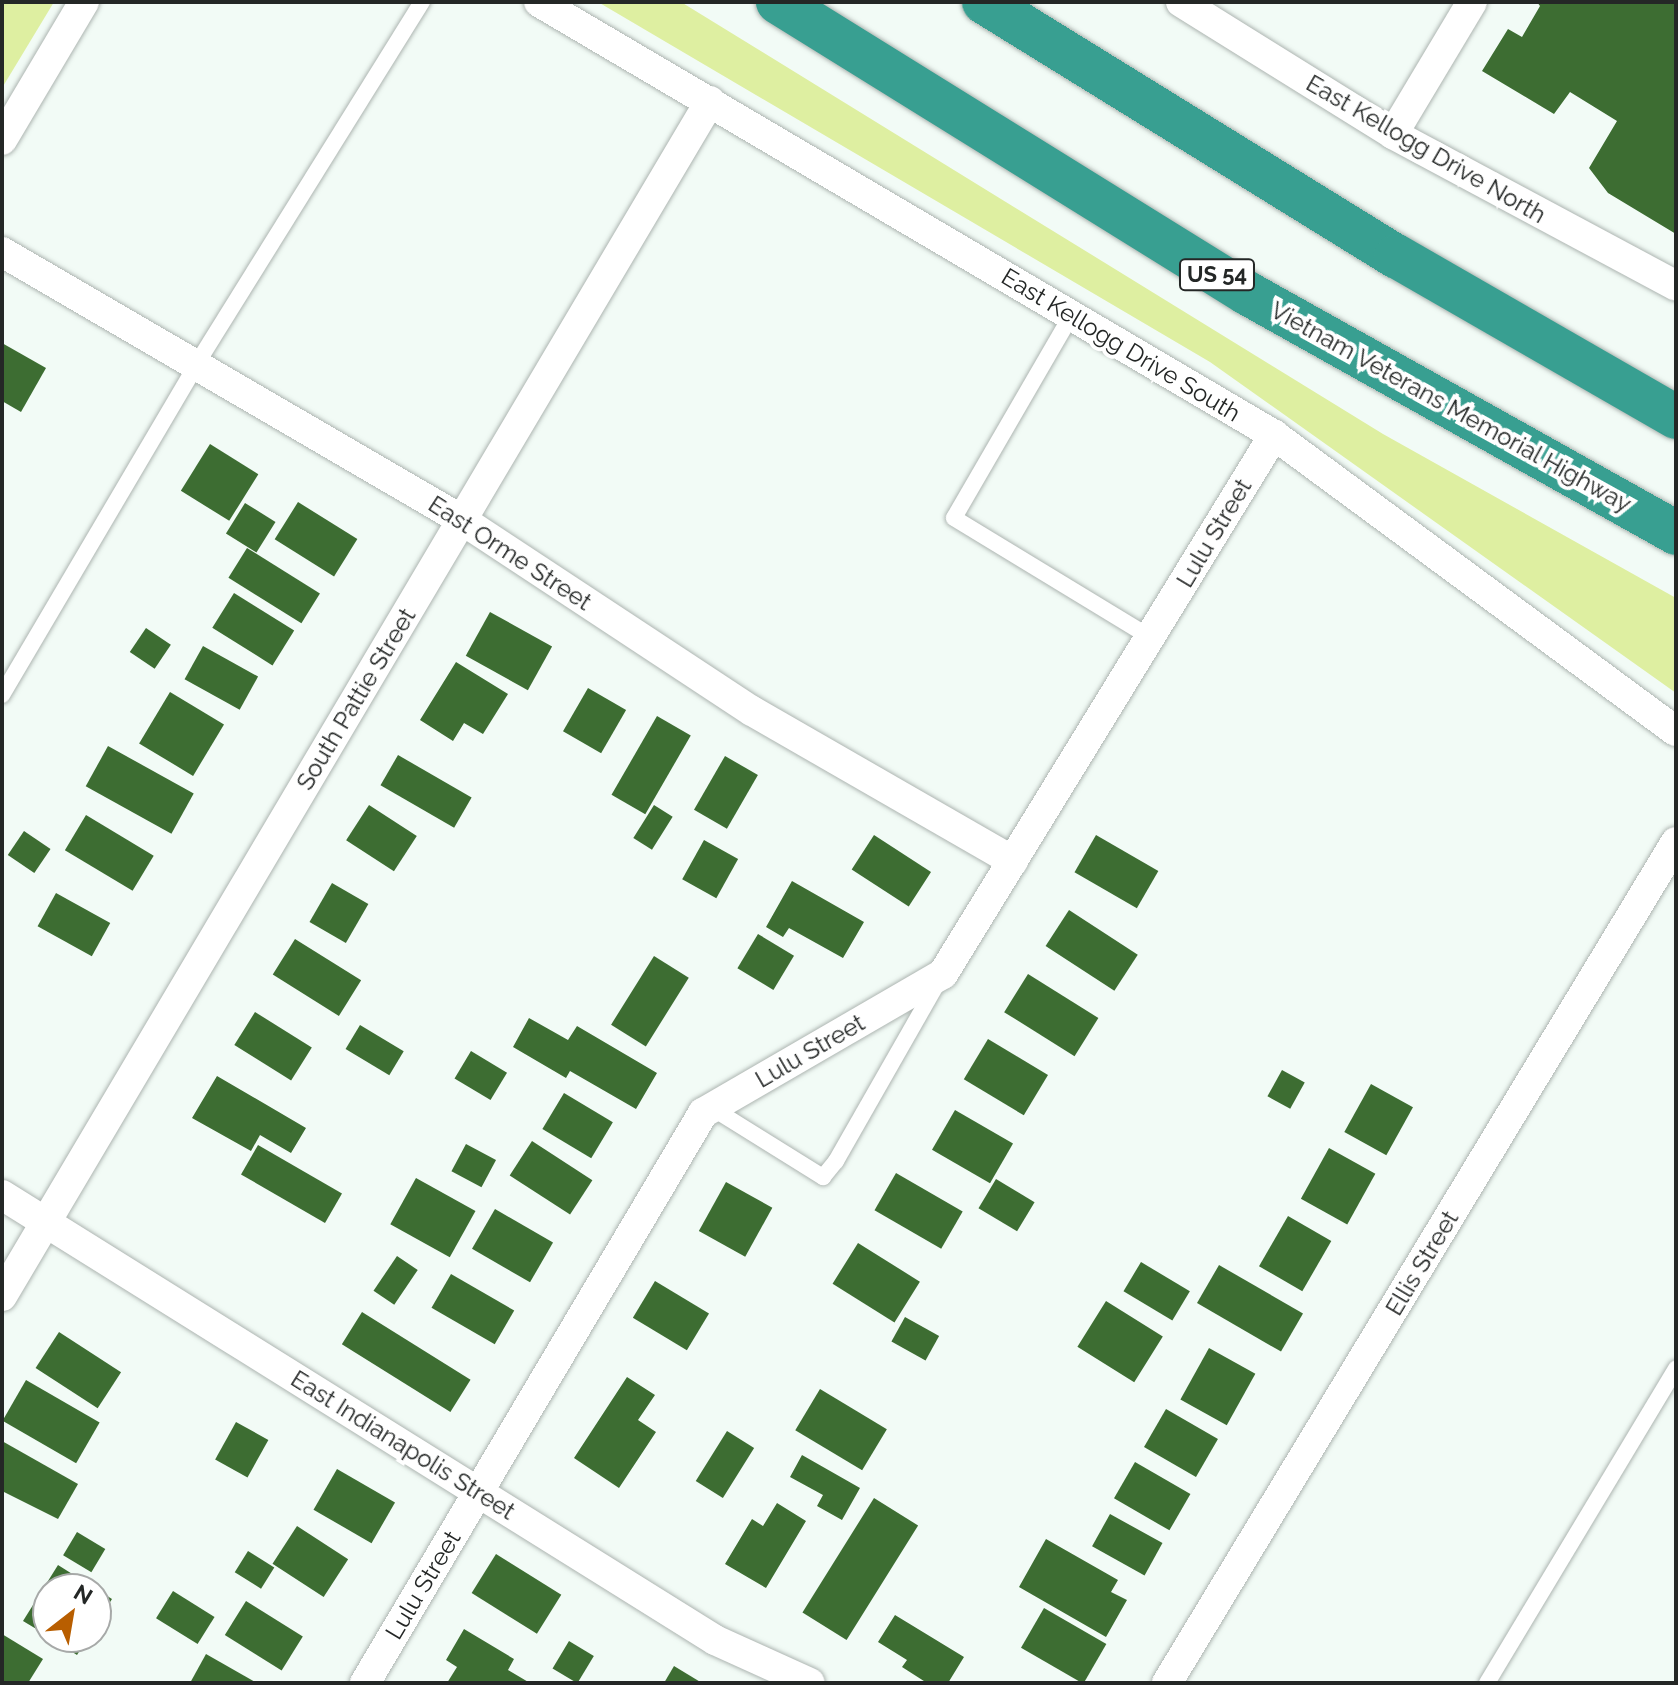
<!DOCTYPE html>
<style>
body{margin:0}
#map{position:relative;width:1678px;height:1685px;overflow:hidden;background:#f2fbf6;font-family:Raleway,sans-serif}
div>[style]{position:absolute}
.green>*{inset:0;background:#deefa1}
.building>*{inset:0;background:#3d6d32;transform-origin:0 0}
.roads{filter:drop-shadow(0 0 2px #adb5b1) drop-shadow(0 0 2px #adb5b1)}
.service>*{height:16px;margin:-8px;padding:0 8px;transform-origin:8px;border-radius:8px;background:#fff}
.minor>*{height:30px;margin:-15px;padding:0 15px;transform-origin:15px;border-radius:15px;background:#fff}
.motorway>*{height:44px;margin:-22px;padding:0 22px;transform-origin:22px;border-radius:22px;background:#389f91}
span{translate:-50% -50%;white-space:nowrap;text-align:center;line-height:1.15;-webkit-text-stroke:8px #fff;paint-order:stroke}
.shield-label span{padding:2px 6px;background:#fff;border:2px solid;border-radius:6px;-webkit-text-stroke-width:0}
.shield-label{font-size:22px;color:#242726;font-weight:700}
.street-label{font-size:24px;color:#242726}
.frame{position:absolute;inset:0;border:4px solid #242726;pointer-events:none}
.north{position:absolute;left:32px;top:1573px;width:80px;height:80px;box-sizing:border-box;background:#fff;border:2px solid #a7a9a8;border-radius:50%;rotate:31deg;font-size:22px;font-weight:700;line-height:32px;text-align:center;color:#242726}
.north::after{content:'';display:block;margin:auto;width:28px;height:36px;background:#b85e00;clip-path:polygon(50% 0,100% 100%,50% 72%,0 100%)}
</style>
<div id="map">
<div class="green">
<div style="clip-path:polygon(2px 2px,54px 2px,2px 88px)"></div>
<div style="clip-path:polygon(598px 2px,681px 2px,1383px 434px,1676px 598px,1676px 693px,1210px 362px)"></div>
</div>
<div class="building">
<div style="clip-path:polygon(1537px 2px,1676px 2px,1676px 234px,1608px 193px,1589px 168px,1617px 121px,1570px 92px,1554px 114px,1482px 71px,1508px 29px,1522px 37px,1540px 6px)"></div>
<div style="clip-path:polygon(2px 343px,46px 368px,21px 412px,2px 401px)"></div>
<div style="left:210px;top:444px;width:57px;height:55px;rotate:32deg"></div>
<div style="left:298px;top:502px;width:70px;height:44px;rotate:32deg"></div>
<div style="left:245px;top:503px;width:36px;height:36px;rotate:32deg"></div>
<div style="left:247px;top:548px;width:86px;height:35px;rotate:32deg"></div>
<div style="left:234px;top:593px;width:71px;height:41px;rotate:32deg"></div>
<div style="left:490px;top:612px;width:71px;height:50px;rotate:29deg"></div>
<div style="left:146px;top:628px;width:30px;height:29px;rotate:34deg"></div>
<div style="left:203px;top:646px;width:63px;height:38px;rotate:29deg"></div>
<div style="clip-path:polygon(456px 662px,508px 694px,483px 734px,464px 723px,453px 741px,420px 720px)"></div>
<div style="left:588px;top:688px;width:44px;height:50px;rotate:30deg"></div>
<div style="left:170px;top:692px;width:63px;height:60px;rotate:31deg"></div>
<div style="left:657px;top:716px;width:39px;height:91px;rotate:30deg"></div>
<div style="left:108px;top:746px;width:98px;height:46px;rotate:29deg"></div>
<div style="left:398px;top:755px;width:85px;height:35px;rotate:30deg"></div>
<div style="left:725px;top:756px;width:38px;height:62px;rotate:30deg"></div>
<div style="left:369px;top:805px;width:57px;height:42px;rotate:33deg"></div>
<div style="left:654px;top:805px;width:22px;height:39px;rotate:32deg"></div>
<div style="left:86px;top:815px;width:79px;height:41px;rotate:31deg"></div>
<div style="left:24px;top:831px;width:32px;height:29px;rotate:34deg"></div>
<div style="left:874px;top:835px;width:68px;height:41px;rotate:33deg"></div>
<div style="left:1096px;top:835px;width:72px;height:43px;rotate:30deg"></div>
<div style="left:704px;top:840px;width:39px;height:45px;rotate:29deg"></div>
<div style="clip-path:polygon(792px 881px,864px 922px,843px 958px,789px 928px,783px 937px,766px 927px)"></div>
<div style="left:332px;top:883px;width:42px;height:45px;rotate:30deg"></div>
<div style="left:56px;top:893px;width:62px;height:38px;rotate:29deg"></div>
<div style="left:1069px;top:910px;width:82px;height:43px;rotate:33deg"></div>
<div style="left:758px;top:934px;width:42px;height:40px;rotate:31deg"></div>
<div style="left:295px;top:939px;width:78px;height:42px;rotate:32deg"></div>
<div style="left:654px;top:956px;width:41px;height:81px;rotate:32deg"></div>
<div style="left:1028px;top:974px;width:83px;height:45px;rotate:32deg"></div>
<div style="left:255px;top:1012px;width:67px;height:39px;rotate:32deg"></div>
<div style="clip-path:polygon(529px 1018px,568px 1040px,577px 1026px,657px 1073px,636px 1109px,570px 1071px,566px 1078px,513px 1047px)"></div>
<div style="left:360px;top:1025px;width:51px;height:28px;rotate:31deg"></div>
<div style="left:988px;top:1039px;width:70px;height:47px;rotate:31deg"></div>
<div style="left:471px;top:1051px;width:42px;height:32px;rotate:31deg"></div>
<div style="left:1282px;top:1070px;width:26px;height:30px;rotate:29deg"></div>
<div style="clip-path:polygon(217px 1076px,306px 1128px,291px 1153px,260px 1135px,251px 1151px,192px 1118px)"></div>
<div style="left:1371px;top:1084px;width:48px;height:55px;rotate:29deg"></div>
<div style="left:564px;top:1093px;width:57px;height:42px;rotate:31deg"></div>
<div style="left:955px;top:1110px;width:67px;height:46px;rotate:30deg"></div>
<div style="left:532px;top:1141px;width:72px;height:41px;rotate:33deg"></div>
<div style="left:466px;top:1144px;width:34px;height:31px;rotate:28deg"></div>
<div style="left:258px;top:1145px;width:97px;height:34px;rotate:30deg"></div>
<div style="left:1329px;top:1148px;width:53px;height:58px;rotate:29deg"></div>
<div style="left:896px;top:1173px;width:77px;height:43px;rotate:30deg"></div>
<div style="left:416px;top:1178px;width:68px;height:53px;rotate:29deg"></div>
<div style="left:996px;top:1179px;width:45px;height:34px;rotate:31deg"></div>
<div style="left:726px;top:1182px;width:53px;height:56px;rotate:29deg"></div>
<div style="left:495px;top:1209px;width:67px;height:46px;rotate:30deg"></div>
<div style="left:1288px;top:1216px;width:50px;height:58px;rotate:30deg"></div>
<div style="left:858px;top:1243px;width:73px;height:48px;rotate:32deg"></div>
<div style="left:397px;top:1256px;width:25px;height:42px;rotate:34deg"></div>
<div style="left:1141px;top:1262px;width:57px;height:34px;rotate:31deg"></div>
<div style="left:1219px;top:1265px;width:97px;height:44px;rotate:30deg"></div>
<div style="left:451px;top:1274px;width:73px;height:39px;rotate:30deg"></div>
<div style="left:655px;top:1281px;width:63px;height:43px;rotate:31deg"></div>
<div style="left:1106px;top:1301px;width:67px;height:54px;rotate:32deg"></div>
<div style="left:362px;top:1312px;width:128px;height:38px;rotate:32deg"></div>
<div style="left:905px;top:1317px;width:39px;height:28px;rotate:29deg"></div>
<div style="left:59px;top:1332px;width:74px;height:43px;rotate:33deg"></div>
<div style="left:1209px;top:1348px;width:53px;height:59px;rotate:29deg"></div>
<div style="clip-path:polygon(627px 1377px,655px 1395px,638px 1420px,656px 1432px,619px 1488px,574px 1458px)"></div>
<div style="left:26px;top:1380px;width:85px;height:47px;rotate:30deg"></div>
<div style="left:820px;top:1389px;width:78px;height:48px;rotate:31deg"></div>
<div style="left:1166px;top:1409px;width:60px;height:44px;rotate:30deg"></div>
<div style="left:236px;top:1422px;width:37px;height:43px;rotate:29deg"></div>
<div style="left:727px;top:1431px;width:32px;height:59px;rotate:32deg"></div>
<div style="clip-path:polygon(2px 1441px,78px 1484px,58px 1519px,2px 1491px)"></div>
<div style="clip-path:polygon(802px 1455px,860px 1488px,842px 1520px,817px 1506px,823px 1495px,790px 1477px)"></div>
<div style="left:1135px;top:1462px;width:64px;height:42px;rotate:30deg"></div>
<div style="left:337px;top:1469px;width:67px;height:47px;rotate:30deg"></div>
<div style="left:874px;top:1498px;width:52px;height:135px;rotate:32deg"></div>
<div style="clip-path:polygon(777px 1503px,806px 1521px,766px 1588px,725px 1564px,752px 1519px,763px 1526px)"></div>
<div style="left:1110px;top:1514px;width:60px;height:37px;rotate:29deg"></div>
<div style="left:297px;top:1526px;width:61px;height:45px;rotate:33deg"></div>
<div style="left:77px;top:1532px;width:33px;height:27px;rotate:31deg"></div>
<div style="clip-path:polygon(1046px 1539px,1118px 1580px,1111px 1592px,1127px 1600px,1106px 1637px,1019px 1587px)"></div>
<div style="left:248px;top:1551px;width:31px;height:25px;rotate:32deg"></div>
<div style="left:496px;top:1554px;width:77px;height:46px;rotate:32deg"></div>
<div style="clip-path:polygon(58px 1565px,112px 1599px,96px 1625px,96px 1589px,48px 1589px,48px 1636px,23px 1621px)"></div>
<div style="left:173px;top:1591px;width:49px;height:32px;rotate:32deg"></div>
<div style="left:246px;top:1601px;width:67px;height:40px;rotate:32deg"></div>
<div style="left:1044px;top:1608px;width:72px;height:46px;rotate:30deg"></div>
<div style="clip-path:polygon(895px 1615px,964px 1657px,948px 1683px,927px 1683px,902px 1667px,907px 1660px,878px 1642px)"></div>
<div style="clip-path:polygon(464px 1629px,514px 1659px,508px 1670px,530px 1683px,447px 1683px,457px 1667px,446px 1660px)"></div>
<div style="clip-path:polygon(2px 1634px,43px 1659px,28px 1683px,2px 1683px)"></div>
<div style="clip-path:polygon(49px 1637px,88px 1637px,77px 1655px)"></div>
<div style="left:569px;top:1641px;width:29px;height:32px;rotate:31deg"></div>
<div style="clip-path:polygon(206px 1654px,257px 1683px,190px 1683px)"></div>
<div style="clip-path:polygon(674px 1666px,702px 1683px,664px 1683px)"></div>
</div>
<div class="roads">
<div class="service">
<div style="left:1071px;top:316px;width:233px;rotate:120.1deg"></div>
<div style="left:954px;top:518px;width:229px;rotate:31.3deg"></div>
<div style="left:2px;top:695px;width:383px;rotate:-59.5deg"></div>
<div style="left:196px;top:365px;width:428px;rotate:-58.1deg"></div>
<div style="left:712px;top:1108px;width:131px;rotate:31.9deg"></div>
<div style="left:823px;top:1177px;width:21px;rotate:-51deg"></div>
<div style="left:836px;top:1161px;width:206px;rotate:-60.3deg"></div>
<div style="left:1487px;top:1683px;width:367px;rotate:-59deg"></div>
</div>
<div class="minor">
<div style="left:539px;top:2px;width:853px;rotate:30.5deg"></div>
<div style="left:1274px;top:435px;width:499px;rotate:36.4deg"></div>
<div style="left:1181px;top:2px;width:250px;rotate:31.9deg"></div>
<div style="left:1393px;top:134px;width:321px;rotate:28.2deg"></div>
<div style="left:1393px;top:134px;width:154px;rotate:-59.1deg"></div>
<div style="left:2px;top:140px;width:161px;rotate:-59.3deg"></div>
<div style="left:2px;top:252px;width:532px;rotate:30.23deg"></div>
<div style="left:462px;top:520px;width:347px;rotate:33.4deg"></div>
<div style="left:752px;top:711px;width:301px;rotate:29.9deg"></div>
<div style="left:2px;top:1195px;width:840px;rotate:31.97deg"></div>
<div style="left:715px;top:1640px;width:104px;rotate:24.4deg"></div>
<div style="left:2px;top:1296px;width:1389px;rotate:-59.35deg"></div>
<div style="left:365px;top:1683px;width:663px;rotate:-59.33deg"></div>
<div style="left:703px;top:1113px;width:277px;rotate:-30.1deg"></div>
<div style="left:943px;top:974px;width:633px;rotate:-58.45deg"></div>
<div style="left:1167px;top:1683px;width:983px;rotate:-58.82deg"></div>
</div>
<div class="motorway">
<div style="left:778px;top:2px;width:552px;rotate:31.82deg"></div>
<div style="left:1247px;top:293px;width:492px;rotate:29.2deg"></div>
<div style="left:984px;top:2px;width:484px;rotate:31.7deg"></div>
<div style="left:1396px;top:256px;width:323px;rotate:29.9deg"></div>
</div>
</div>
<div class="shield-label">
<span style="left:1217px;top:275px">US 54</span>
</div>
<div class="street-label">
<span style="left:1426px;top:149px;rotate:30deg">East Kellogg Drive North</span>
<span style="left:1121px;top:345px;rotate:31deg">East Kellogg Drive South</span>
<span style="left:1451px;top:407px;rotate:29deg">Vietnam Veterans Memorial Highway</span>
<span style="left:1214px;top:533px;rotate:-59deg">Lulu Street</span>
<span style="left:510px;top:553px;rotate:33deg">East Orme Street</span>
<span style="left:356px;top:699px;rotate:-59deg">South Pattie Street</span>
<span style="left:810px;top:1051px;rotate:-30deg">Lulu Street</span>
<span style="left:1422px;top:1263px;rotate:-59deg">Ellis Street</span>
<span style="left:403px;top:1445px;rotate:32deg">East Indianapolis Street</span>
<span style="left:423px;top:1585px;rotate:-59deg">Lulu Street</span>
</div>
<div class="frame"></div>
<div class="north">N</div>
</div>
